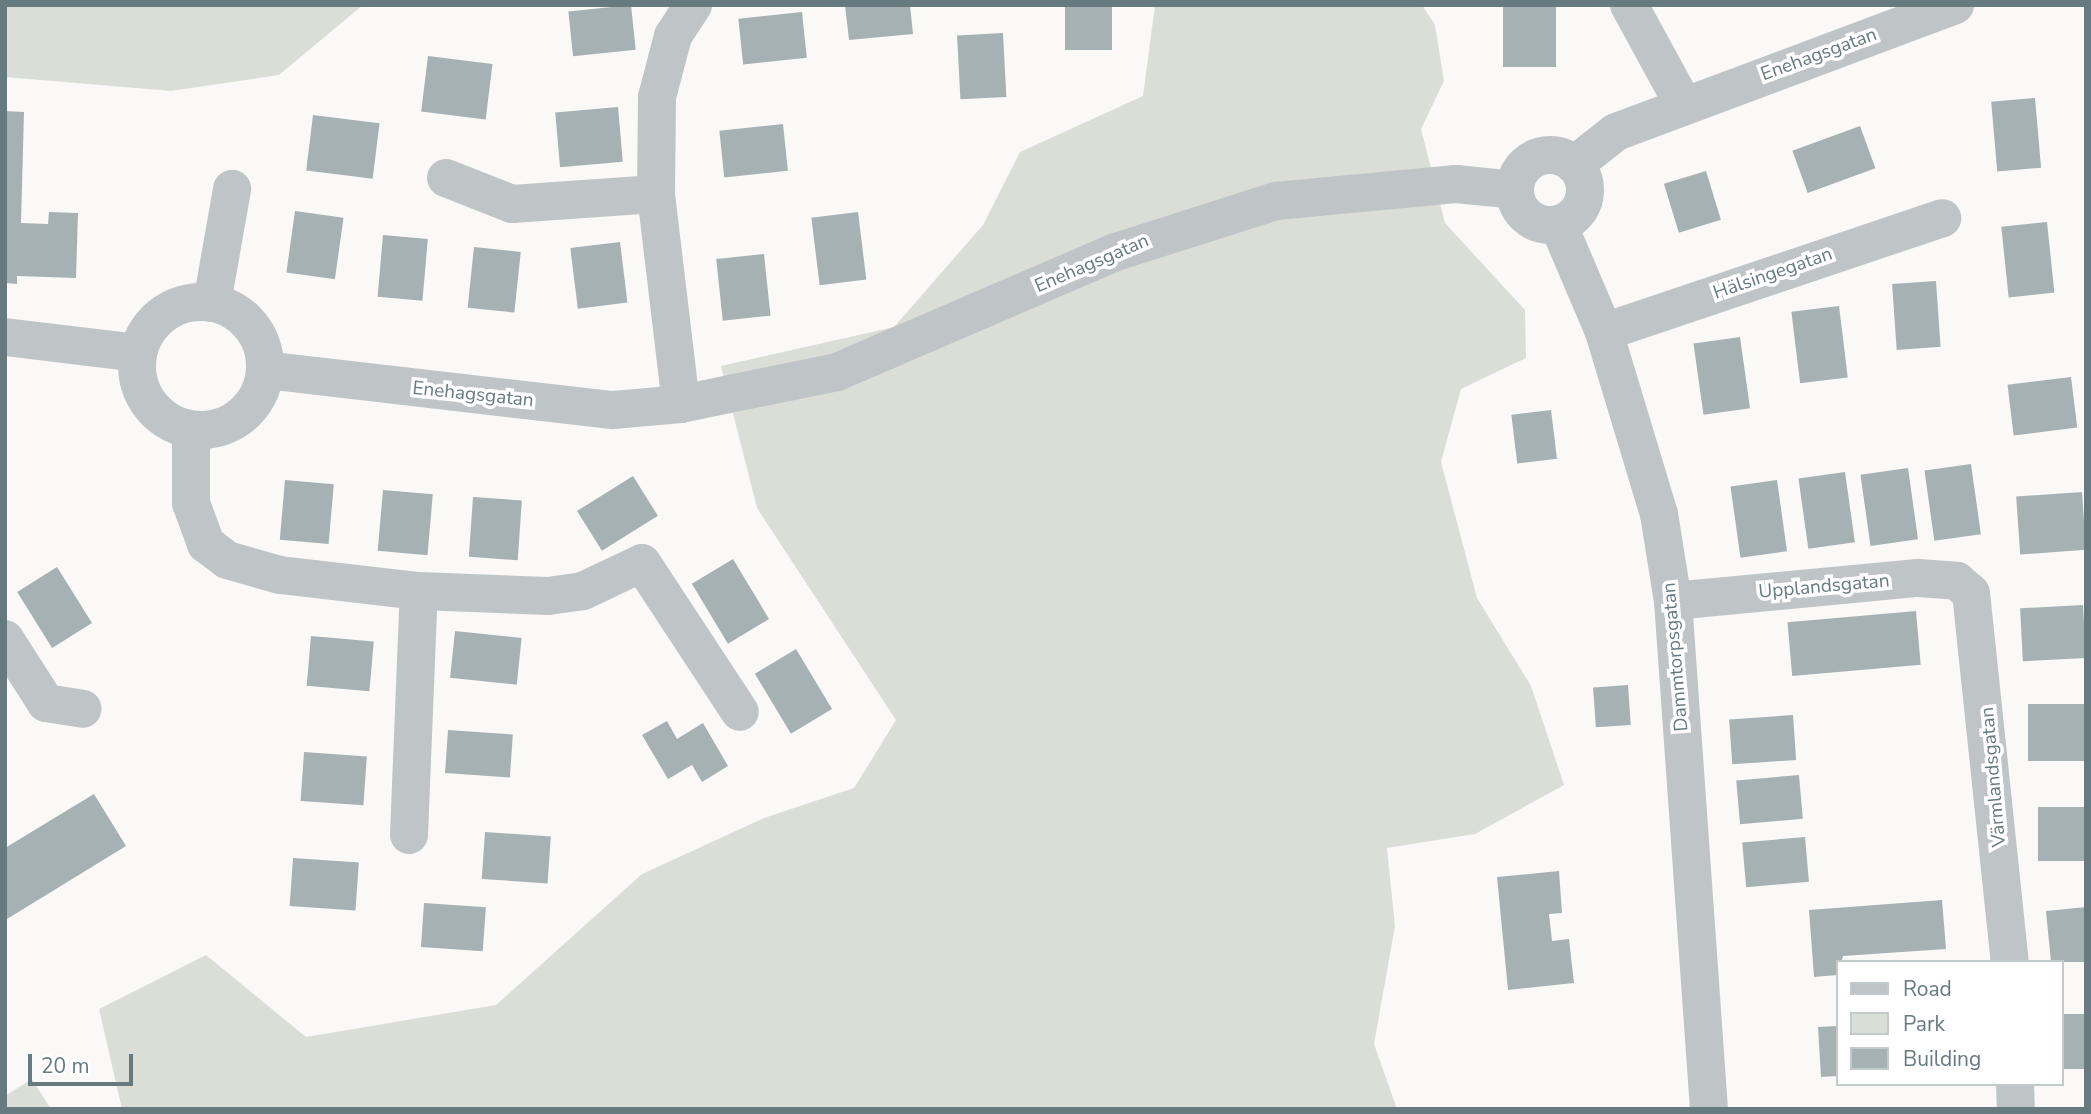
<!DOCTYPE html>
<meta charset="utf-8">
<style>
body{margin:0}
#map{position:relative;width:2091px;height:1114px;overflow:hidden;background:#faf9f8;font-family:"Nunito Sans",sans-serif}
div>[style]{position:absolute}
.green>*{inset:0;background:#dbded7}
.building>*{inset:0;background:#a6b1b4;transform-origin:0 0}
.minor>*{height:38px;margin:-19px;padding:0 19px;transform-origin:19px;border-radius:19px;background:#bfc5c7}
.minor>.ring{margin:-19px;padding:0;box-sizing:content-box;background:none;border:38px solid #bfc5c7;border-radius:50%}
span{translate:-50% -50%;white-space:nowrap;text-align:center;line-height:1.15;-webkit-text-stroke:7px #fff;paint-order:stroke}
.street-label{font-size:19px;color:#667a80}
.frame{position:absolute;inset:0;border:7px solid #667a80;pointer-events:none}
.legend{position:absolute;left:1836px;top:960px;width:228px;height:126px;box-sizing:border-box;background:#fff;border:2px solid #c2cacc;margin:0;padding:9px 12px;list-style:none;font-size:21px;color:#667a80}
.legend li{display:flex;align-items:center;gap:14px;height:35px}
.legend b{width:35px;border:2px solid #c2cacc}
.scale{position:absolute;left:28px;top:1054px;width:105px;height:32px;box-sizing:border-box;border:4px solid #667a80;border-top:0;padding-left:9px;font-size:21px;line-height:24px;white-space:nowrap;color:#667a80;-webkit-text-stroke:5px #fff;paint-order:stroke}
</style>
<div id="map">
<div class="green">
<div style="clip-path:polygon(5px 5px,363px 5px,279px 75px,171px 91px,5px 77px)"></div>
<div style="clip-path:polygon(1155px 5px,1422px 5px,1435px 25px,1444px 81px,1421px 129px,1445px 223px,1525px 310px,1526px 358px,1461px 389px,1441px 462px,1477px 598px,1531px 686px,1564px 785px,1475px 834px,1387px 848px,1395px 926px,1374px 1044px,1397px 1109px,122px 1109px,99px 1009px,206px 955px,306px 1037px,496px 1005px,642px 874px,764px 818px,854px 788px,896px 720px,757px 508px,721px 366px,894px 327px,983px 225px,1020px 152px,1143px 96px)"></div>
<div style="clip-path:polygon(32px 1079px,51px 1109px,5px 1109px,5px 1096px)"></div>
</div>
<div class="building">
<div style="left:631px;top:5px;width:45px;height:63px;rotate:84deg"></div>
<div style="clip-path:polygon(845px 5px,910px 5px,913px 34px,849px 40px)"></div>
<div style="left:1065px;top:5px;width:47px;height:45px"></div>
<div style="left:1503px;top:5px;width:53px;height:62px"></div>
<div style="left:802px;top:12px;width:46px;height:64px;rotate:84deg"></div>
<div style="left:1003px;top:33px;width:64px;height:46px;rotate:87deg"></div>
<div style="left:428px;top:56px;width:65px;height:56px;rotate:7deg"></div>
<div style="left:2035px;top:98px;width:70px;height:44px;rotate:85deg"></div>
<div style="left:618px;top:107px;width:55px;height:63px;rotate:85deg"></div>
<div style="clip-path:polygon(5px 111px,24px 112px,21px 223px,48px 224px,49px 212px,78px 213px,76px 278px,17px 276px,17px 284px,5px 283px)"></div>
<div style="left:313px;top:115px;width:67px;height:56px;rotate:7deg"></div>
<div style="left:783px;top:124px;width:47px;height:64px;rotate:84deg"></div>
<div style="left:1860px;top:126px;width:45px;height:72px;rotate:70deg"></div>
<div style="left:1706px;top:171px;width:51px;height:44px;rotate:73deg"></div>
<div style="left:295px;top:211px;width:49px;height:62px;rotate:8deg"></div>
<div style="left:858px;top:212px;width:68px;height:47px;rotate:83deg"></div>
<div style="left:2047px;top:222px;width:71px;height:46px;rotate:84deg"></div>
<div style="left:383px;top:235px;width:45px;height:62px;rotate:5deg"></div>
<div style="left:620px;top:242px;width:61px;height:50px;rotate:83deg"></div>
<div style="left:474px;top:247px;width:47px;height:61px;rotate:6deg"></div>
<div style="left:764px;top:254px;width:62px;height:48px;rotate:84deg"></div>
<div style="left:1936px;top:281px;width:66px;height:44px;rotate:86deg"></div>
<div style="left:1839px;top:306px;width:72px;height:48px;rotate:83deg"></div>
<div style="left:1740px;top:337px;width:72px;height:47px;rotate:82deg"></div>
<div style="left:2071px;top:377px;width:51px;height:64px;rotate:83deg"></div>
<div style="left:1551px;top:410px;width:49px;height:40px;rotate:83deg"></div>
<div style="left:1971px;top:464px;width:71px;height:47px;rotate:82deg"></div>
<div style="left:1908px;top:468px;width:72px;height:48px;rotate:82deg"></div>
<div style="left:1845px;top:472px;width:71px;height:47px;rotate:82deg"></div>
<div style="left:633px;top:476px;width:47px;height:66px;rotate:58deg"></div>
<div style="left:285px;top:480px;width:49px;height:60px;rotate:5deg"></div>
<div style="left:1777px;top:480px;width:72px;height:47px;rotate:82deg"></div>
<div style="left:383px;top:490px;width:50px;height:61px;rotate:5deg"></div>
<div style="left:2082px;top:492px;width:58px;height:66px;rotate:86deg"></div>
<div style="left:473px;top:497px;width:49px;height:60px;rotate:4deg"></div>
<div style="left:733px;top:559px;width:70px;height:48px;rotate:59deg"></div>
<div style="left:57px;top:567px;width:66px;height:47px;rotate:58deg"></div>
<div style="left:2083px;top:605px;width:53px;height:63px;rotate:87deg"></div>
<div style="left:1916px;top:611px;width:54px;height:129px;rotate:85deg"></div>
<div style="left:455px;top:631px;width:67px;height:47px;rotate:6deg"></div>
<div style="left:311px;top:636px;width:63px;height:50px;rotate:5deg"></div>
<div style="left:796px;top:649px;width:70px;height:48px;rotate:59deg"></div>
<div style="left:1628px;top:685px;width:40px;height:35px;rotate:86deg"></div>
<div style="left:2086px;top:704px;width:57px;height:58px;rotate:90deg"></div>
<div style="left:1793px;top:715px;width:45px;height:64px;rotate:86deg"></div>
<div style="clip-path:polygon(667px 721px,677px 739px,703px 723px,728px 766px,702px 782px,692px 765px,668px 779px,642px 735px)"></div>
<div style="left:448px;top:730px;width:65px;height:43px;rotate:4deg"></div>
<div style="left:304px;top:752px;width:63px;height:49px;rotate:4deg"></div>
<div style="left:1799px;top:775px;width:44px;height:63px;rotate:85deg"></div>
<div style="clip-path:polygon(94px 794px,126px 846px,7px 919px,5px 848px)"></div>
<div style="left:2086px;top:807px;width:54px;height:48px;rotate:90deg"></div>
<div style="left:485px;top:832px;width:66px;height:47px;rotate:4deg"></div>
<div style="left:1805px;top:837px;width:45px;height:63px;rotate:85deg"></div>
<div style="left:293px;top:858px;width:66px;height:48px;rotate:4deg"></div>
<div style="clip-path:polygon(1559px 871px,1562px 913px,1549px 914px,1552px 941px,1569px 939px,1574px 983px,1508px 990px,1497px 877px)"></div>
<div style="clip-path:polygon(1942px 900px,1946px 949px,1843px 956px,1837px 975px,1814px 977px,1809px 910px)"></div>
<div style="left:424px;top:903px;width:62px;height:44px;rotate:4deg"></div>
<div style="clip-path:polygon(2086px 907px,2086px 962px,2051px 962px,2046px 911px)"></div>
<div style="left:2086px;top:1014px;width:55px;height:25px;rotate:90deg"></div>
<div style="clip-path:polygon(1837px 1026px,1837px 1076px,1821px 1077px,1818px 1027px)"></div>
</div>
<div class="minor">
<div style="left:1629px;top:5px;width:113px;rotate:61.4deg"></div>
<div class="ring" style="left:1515px;top:155px;width:32px;height:32px"></div>
<div style="left:1574px;top:165px;width:53px;rotate:-38.2deg"></div>
<div style="left:1616px;top:132px;width:362px;rotate:-20.5deg"></div>
<div style="left:446px;top:178px;width:71px;rotate:21.5deg"></div>
<div style="left:512px;top:204px;width:144px;rotate:-4deg"></div>
<div style="left:1558px;top:224px;width:117px;rotate:66.9deg"></div>
<div style="left:1604px;top:332px;width:190px;rotate:73.2deg"></div>
<div style="left:1659px;top:514px;width:88px;rotate:80.9deg"></div>
<div style="left:1673px;top:601px;width:509px;rotate:85.95deg"></div>
<div class="ring" style="left:137px;top:302px;width:90px;height:90px"></div>
<div style="left:212px;top:303px;width:116px;rotate:-80deg"></div>
<div style="left:1604px;top:332px;width:357px;rotate:-18.6deg"></div>
<div style="left:5px;top:337px;width:133px;rotate:6.9deg"></div>
<div style="left:265px;top:370px;width:350px;rotate:6.6deg"></div>
<div style="left:613px;top:410px;width:68px;rotate:-5deg"></div>
<div style="left:681px;top:404px;width:159px;rotate:-11.6deg"></div>
<div style="left:837px;top:372px;width:304px;rotate:-23.3deg"></div>
<div style="left:1116px;top:252px;width:168px;rotate:-17.7deg"></div>
<div style="left:1276px;top:201px;width:181px;rotate:-5.4deg"></div>
<div style="left:1456px;top:184px;width:59px;rotate:5.8deg"></div>
<div style="left:681px;top:404px;width:211px;rotate:-96.8deg"></div>
<div style="left:656px;top:194px;width:97px;rotate:-89.4deg"></div>
<div style="left:657px;top:97px;width:63px;rotate:-75.3deg"></div>
<div style="left:673px;top:36px;width:37px;rotate:-57deg"></div>
<div style="left:191px;top:430px;width:73px;rotate:90deg"></div>
<div style="left:191px;top:503px;width:44px;rotate:69.9deg"></div>
<div style="left:206px;top:544px;width:26px;rotate:37deg"></div>
<div style="left:227px;top:560px;width:55px;rotate:15.8deg"></div>
<div style="left:280px;top:575px;width:140px;rotate:6.6deg"></div>
<div style="left:419px;top:591px;width:129px;rotate:2.2deg"></div>
<div style="left:548px;top:596px;width:35px;rotate:-8deg"></div>
<div style="left:583px;top:591px;width:65px;rotate:-25.4deg"></div>
<div style="left:642px;top:563px;width:178px;rotate:56.7deg"></div>
<div style="left:1673px;top:601px;width:246px;rotate:-5.4deg"></div>
<div style="left:1918px;top:578px;width:39px;rotate:4deg"></div>
<div style="left:1957px;top:581px;width:18px;rotate:41deg"></div>
<div style="left:1971px;top:593px;width:371px;rotate:84deg"></div>
<div style="left:5px;top:639px;width:76px;rotate:57.4deg"></div>
<div style="left:46px;top:703px;width:37px;rotate:9deg"></div>
<div style="left:409px;top:835px;width:244px;rotate:-87.7deg"></div>
<div style="left:2015px;top:1084px;width:25px;rotate:88deg"></div>
</div>
<div class="street-label">
<span style="left:1819px;top:55px;rotate:-20deg">Enehagsgatan</span>
<span style="left:1092px;top:264px;rotate:-23deg">Enehagsgatan</span>
<span style="left:1773px;top:274px;rotate:-19deg">Hälsingegatan</span>
<span style="left:473px;top:395px;rotate:6deg">Enehagsgatan</span>
<span style="left:1824px;top:587px;rotate:-5deg">Upplandsgatan</span>
<span style="left:1676px;top:657px;rotate:-95deg">Dammtorpsgatan</span>
<span style="left:1994px;top:777px;rotate:-95deg">Värmlandsgatan</span>
</div>
<div class="frame"></div>
<ul class="legend">
<li><b style="height:9px;background:#bfc5c7"></b>Road</li>
<li><b style="height:19px;background:#dbded7"></b>Park</li>
<li><b style="height:19px;background:#a6b1b4"></b>Building</li>
</ul>
<div class="scale">20 m</div>
</div>
